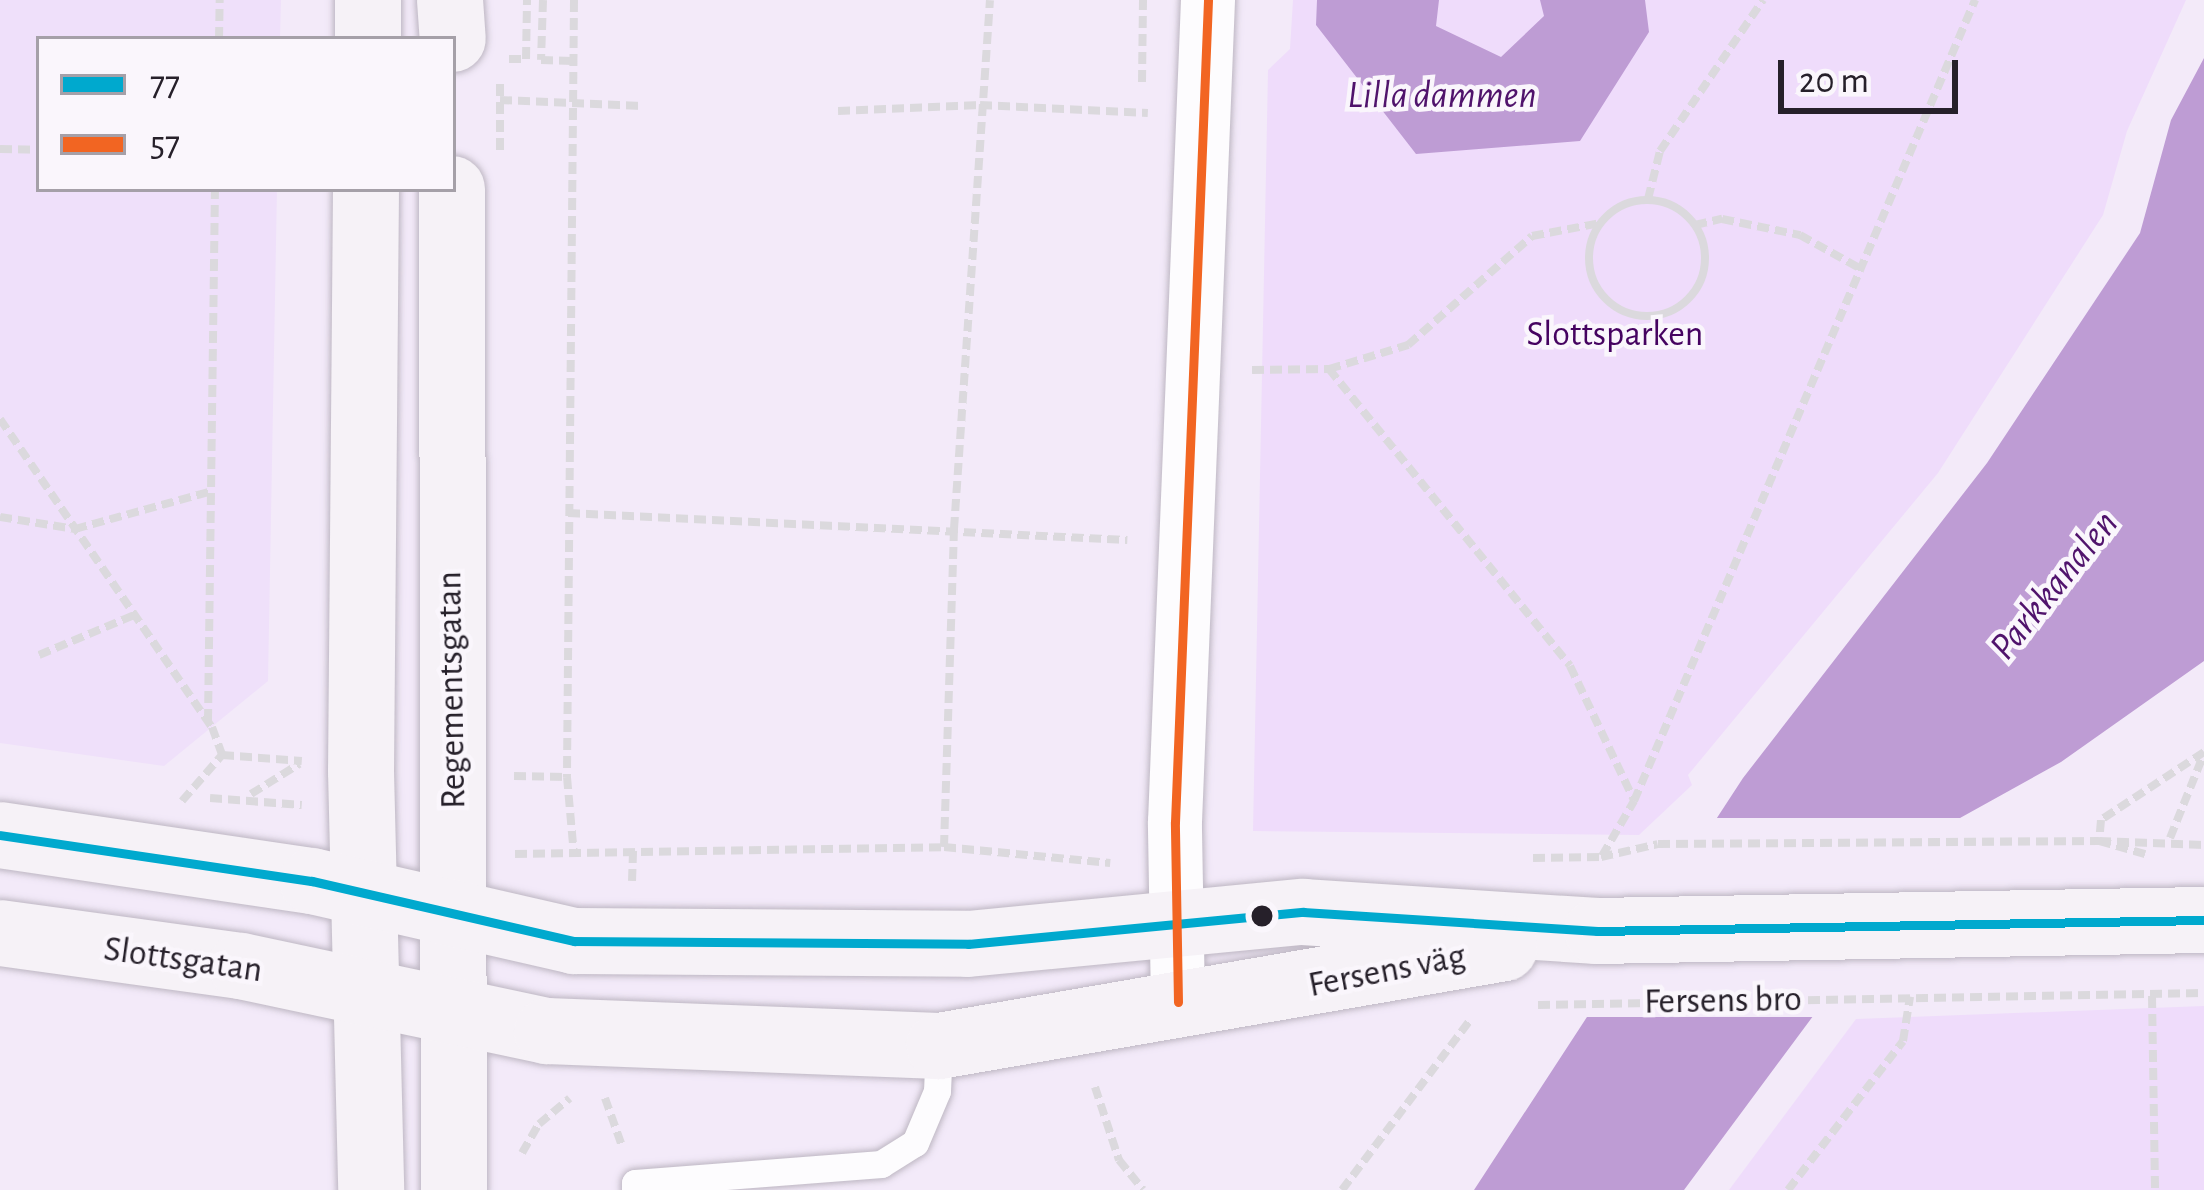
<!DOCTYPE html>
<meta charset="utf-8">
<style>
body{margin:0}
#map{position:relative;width:2204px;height:1190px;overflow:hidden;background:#f3eaf9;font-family:"Alegreya Sans",sans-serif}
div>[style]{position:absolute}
.built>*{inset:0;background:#efe0fa}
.green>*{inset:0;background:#efdcfb}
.water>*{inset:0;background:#be9cd4}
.pier>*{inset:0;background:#f3eaf9}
.path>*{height:8px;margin-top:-4px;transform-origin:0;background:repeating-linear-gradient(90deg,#dbd9dd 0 12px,transparent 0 18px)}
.path>.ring{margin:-4px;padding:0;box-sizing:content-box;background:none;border:8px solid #dbd9dd;border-radius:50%}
.roads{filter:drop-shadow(0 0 3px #beb7c3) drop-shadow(0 0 3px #beb7c3)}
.lane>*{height:27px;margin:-13.5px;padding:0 13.5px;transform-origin:13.5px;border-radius:13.5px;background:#fdfcfe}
.street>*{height:54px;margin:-27px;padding:0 27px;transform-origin:27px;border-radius:27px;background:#fdfcfe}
.secondary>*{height:66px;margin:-33px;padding:0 33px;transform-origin:33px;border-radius:33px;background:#f6f2f7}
.bus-1>*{height:9px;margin:-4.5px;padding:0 4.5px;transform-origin:4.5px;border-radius:4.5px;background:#00a9ce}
.bus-2>*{height:9px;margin:-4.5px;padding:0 4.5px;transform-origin:4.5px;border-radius:4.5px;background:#f26522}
.dots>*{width:33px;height:33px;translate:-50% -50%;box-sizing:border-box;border:6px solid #faf6fc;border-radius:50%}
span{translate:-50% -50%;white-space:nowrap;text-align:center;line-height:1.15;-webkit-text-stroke:9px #faf6fc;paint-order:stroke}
.park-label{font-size:36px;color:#450360}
.street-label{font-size:36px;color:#26202a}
.water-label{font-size:39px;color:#50136c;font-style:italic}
.legend{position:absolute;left:36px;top:36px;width:420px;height:156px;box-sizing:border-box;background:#faf6fc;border:3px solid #a5a0a8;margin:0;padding:15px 21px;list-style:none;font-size:36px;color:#26202a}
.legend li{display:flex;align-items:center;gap:24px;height:60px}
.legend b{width:60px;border:3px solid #a5a0a8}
.scale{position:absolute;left:1778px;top:60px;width:180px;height:54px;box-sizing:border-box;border:6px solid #26202a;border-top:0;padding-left:15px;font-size:36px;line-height:42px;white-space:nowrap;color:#26202a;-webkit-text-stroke:9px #faf6fc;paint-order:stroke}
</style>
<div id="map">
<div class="built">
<div style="clip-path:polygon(0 0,281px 0,280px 39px,39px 39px,39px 189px,277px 189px,268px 681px,164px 766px,0 743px)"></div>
</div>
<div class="green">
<div style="clip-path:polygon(1293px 0,2186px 0,2127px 131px,2103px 215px,1938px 473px,1688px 775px,1692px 785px,1639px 835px,1253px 831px,1268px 70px,1290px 49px)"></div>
<div style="clip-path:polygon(2204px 1006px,2204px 1190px,1729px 1190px,1856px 1019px)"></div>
</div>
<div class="water">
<div style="clip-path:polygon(1317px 0,1439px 0,1436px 26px,1501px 57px,1544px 16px,1540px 0,1645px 0,1649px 32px,1580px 141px,1416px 154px,1316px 25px)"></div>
<div style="clip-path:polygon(2204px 58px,2204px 661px,2061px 762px,1960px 818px,1684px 1190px,1474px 1190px,1743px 778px,1987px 463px,2140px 233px,2171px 120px)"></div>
</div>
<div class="pier">
<div style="clip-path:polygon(1710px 818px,1973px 818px,1820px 1017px,1580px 1017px)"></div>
</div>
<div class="path">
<div style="left:543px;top:0;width:60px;rotate:91.9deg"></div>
<div style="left:541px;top:60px;width:32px;rotate:2deg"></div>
<div style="left:574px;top:0;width:777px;rotate:90.52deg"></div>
<div style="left:567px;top:777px;width:79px;rotate:84.9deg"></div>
<div style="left:219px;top:39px;width:39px;rotate:-89deg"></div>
<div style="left:509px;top:59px;width:17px"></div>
<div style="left:526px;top:59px;width:59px;rotate:-89deg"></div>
<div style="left:1142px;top:82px;width:82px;rotate:-89.3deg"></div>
<div style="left:500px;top:100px;width:142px;rotate:2.4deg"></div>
<div style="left:838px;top:111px;width:142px;rotate:-2.4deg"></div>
<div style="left:980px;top:105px;width:168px;rotate:2.7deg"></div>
<div style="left:0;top:149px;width:39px;rotate:1deg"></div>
<div style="left:500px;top:150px;width:69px;rotate:-90deg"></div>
<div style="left:1648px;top:199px;width:49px;rotate:-76deg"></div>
<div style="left:1660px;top:151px;width:183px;rotate:-55.7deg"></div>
<div class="ring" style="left:1589px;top:200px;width:108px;height:108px"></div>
<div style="left:1695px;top:225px;width:28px;rotate:-13deg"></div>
<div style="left:1722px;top:219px;width:80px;rotate:11.6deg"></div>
<div style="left:1800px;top:235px;width:70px;rotate:29.1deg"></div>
<div style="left:1329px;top:369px;width:83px;rotate:-16.9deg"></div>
<div style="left:1408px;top:345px;width:165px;rotate:-41.3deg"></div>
<div style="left:1532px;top:236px;width:69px;rotate:-10.8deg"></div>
<div style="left:1252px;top:370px;width:77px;rotate:-0.7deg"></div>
<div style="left:1329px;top:369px;width:382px;rotate:50.9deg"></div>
<div style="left:1570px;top:666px;width:148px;rotate:64.5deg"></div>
<div style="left:0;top:419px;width:374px;rotate:55.5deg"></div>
<div style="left:212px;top:727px;width:30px;rotate:70deg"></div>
<div style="left:222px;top:755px;width:80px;rotate:4.3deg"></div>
<div style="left:568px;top:513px;width:560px;rotate:2.77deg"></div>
<div style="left:0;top:517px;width:76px;rotate:9.1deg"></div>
<div style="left:75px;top:529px;width:142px;rotate:-15.5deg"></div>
<div style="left:39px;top:655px;width:103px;rotate:-22.8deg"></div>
<div style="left:208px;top:721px;width:532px;rotate:-89.25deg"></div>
<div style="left:2204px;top:752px;width:123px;rotate:146.6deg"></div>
<div style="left:2101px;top:820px;width:21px;rotate:95deg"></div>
<div style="left:2099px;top:841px;width:105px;rotate:2.2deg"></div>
<div style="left:514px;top:776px;width:53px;rotate:1.1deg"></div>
<div style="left:251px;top:794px;width:57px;rotate:-32deg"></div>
<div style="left:210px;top:798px;width:92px;rotate:4.4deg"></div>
<div style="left:182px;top:801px;width:61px;rotate:-49deg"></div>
<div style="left:2170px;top:838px;width:88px;rotate:-68.1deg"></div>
<div style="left:944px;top:847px;width:318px;rotate:-88.2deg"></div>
<div style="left:954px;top:529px;width:530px;rotate:-86.11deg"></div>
<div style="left:515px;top:854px;width:429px;rotate:-0.9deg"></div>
<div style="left:944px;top:847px;width:167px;rotate:5.5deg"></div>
<div style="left:1602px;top:856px;width:64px;rotate:-59.8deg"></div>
<div style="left:1634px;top:801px;width:871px;rotate:-66.94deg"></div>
<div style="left:1533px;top:858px;width:68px;rotate:-0.8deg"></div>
<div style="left:1601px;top:857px;width:58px;rotate:-12.8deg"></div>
<div style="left:1658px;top:844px;width:441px;rotate:-0.4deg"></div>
<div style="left:2099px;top:841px;width:48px;rotate:15.8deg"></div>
<div style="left:632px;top:881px;width:34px;rotate:-88deg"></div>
<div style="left:2152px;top:996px;width:194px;rotate:89.1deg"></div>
<div style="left:1538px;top:1005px;width:666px;rotate:-1.03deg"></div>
<div style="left:1095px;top:1087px;width:77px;rotate:71.8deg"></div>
<div style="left:1119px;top:1160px;width:38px;rotate:51deg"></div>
<div style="left:605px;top:1098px;width:51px;rotate:70.5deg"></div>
<div style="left:522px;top:1153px;width:34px;rotate:-60deg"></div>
<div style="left:539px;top:1124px;width:40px;rotate:-40deg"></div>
<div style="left:1342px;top:1190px;width:214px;rotate:-53deg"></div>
<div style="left:1788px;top:1190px;width:188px;rotate:-52.3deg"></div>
<div style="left:1903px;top:1041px;width:45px;rotate:-81deg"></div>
</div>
<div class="roads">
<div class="lane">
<div style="left:635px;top:1190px;width:7px;rotate:-90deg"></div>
<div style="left:635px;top:1183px;width:247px;rotate:-4.4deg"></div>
<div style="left:881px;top:1164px;width:40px;rotate:-32deg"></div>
<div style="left:915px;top:1143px;width:56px;rotate:-67.1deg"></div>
<div style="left:937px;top:1091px;width:45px;rotate:-87.5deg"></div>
</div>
<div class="street">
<div style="left:1178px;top:1002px;width:180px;rotate:-91deg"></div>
<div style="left:1175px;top:822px;width:823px;rotate:-87.7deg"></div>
</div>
<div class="secondary">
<div style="left:368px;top:0;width:39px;rotate:90deg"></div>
<div style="left:450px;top:0;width:39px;rotate:86deg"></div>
<div style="left:366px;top:189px;width:582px;rotate:90.49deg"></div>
<div style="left:361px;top:771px;width:419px;rotate:88.6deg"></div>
<div style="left:452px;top:189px;width:1001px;rotate:89.89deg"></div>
<div style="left:0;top:835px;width:315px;rotate:8.4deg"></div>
<div style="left:312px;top:881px;width:269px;rotate:12.9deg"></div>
<div style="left:574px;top:941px;width:394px;rotate:0.4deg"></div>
<div style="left:968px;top:944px;width:337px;rotate:-5.5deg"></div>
<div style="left:1303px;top:912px;width:295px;rotate:3.7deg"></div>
<div style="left:1597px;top:931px;width:607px;rotate:-1.04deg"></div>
<div style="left:0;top:933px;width:243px;rotate:7.8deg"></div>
<div style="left:241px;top:966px;width:313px;rotate:12deg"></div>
<div style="left:547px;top:1031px;width:392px;rotate:2.2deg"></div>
<div style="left:939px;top:1046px;width:574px;rotate:-9.82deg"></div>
</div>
</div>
<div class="bus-1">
<div style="left:0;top:835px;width:315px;rotate:8.4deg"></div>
<div style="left:312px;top:881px;width:269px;rotate:12.9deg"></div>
<div style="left:574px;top:941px;width:394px;rotate:0.4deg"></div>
<div style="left:968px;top:944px;width:337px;rotate:-5.5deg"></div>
<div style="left:1303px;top:912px;width:295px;rotate:3.7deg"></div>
<div style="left:1597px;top:931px;width:607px;rotate:-1.04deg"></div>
</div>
<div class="bus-2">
<div style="left:1178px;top:1002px;width:180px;rotate:-91deg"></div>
<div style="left:1175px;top:822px;width:823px;rotate:-87.7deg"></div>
</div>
<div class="dots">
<div style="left:1262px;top:916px;background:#26202a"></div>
</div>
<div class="park-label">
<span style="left:1615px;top:335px">Slottsparken</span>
</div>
<div class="street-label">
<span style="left:452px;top:690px;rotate:-91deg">Regementsgatan</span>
<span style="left:183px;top:960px;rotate:8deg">Slottsgatan</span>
<span style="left:1387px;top:971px;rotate:-11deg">Fersens väg</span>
<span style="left:1723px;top:1001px;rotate:-1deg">Fersens bro</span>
</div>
<div class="water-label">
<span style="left:1442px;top:96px">Lilla dammen</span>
<span style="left:2055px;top:586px;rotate:-51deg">Parkkanalen</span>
</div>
<ul class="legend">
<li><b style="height:15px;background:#00a9ce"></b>77</li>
<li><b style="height:15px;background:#f26522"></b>57</li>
</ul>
<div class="scale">20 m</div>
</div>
